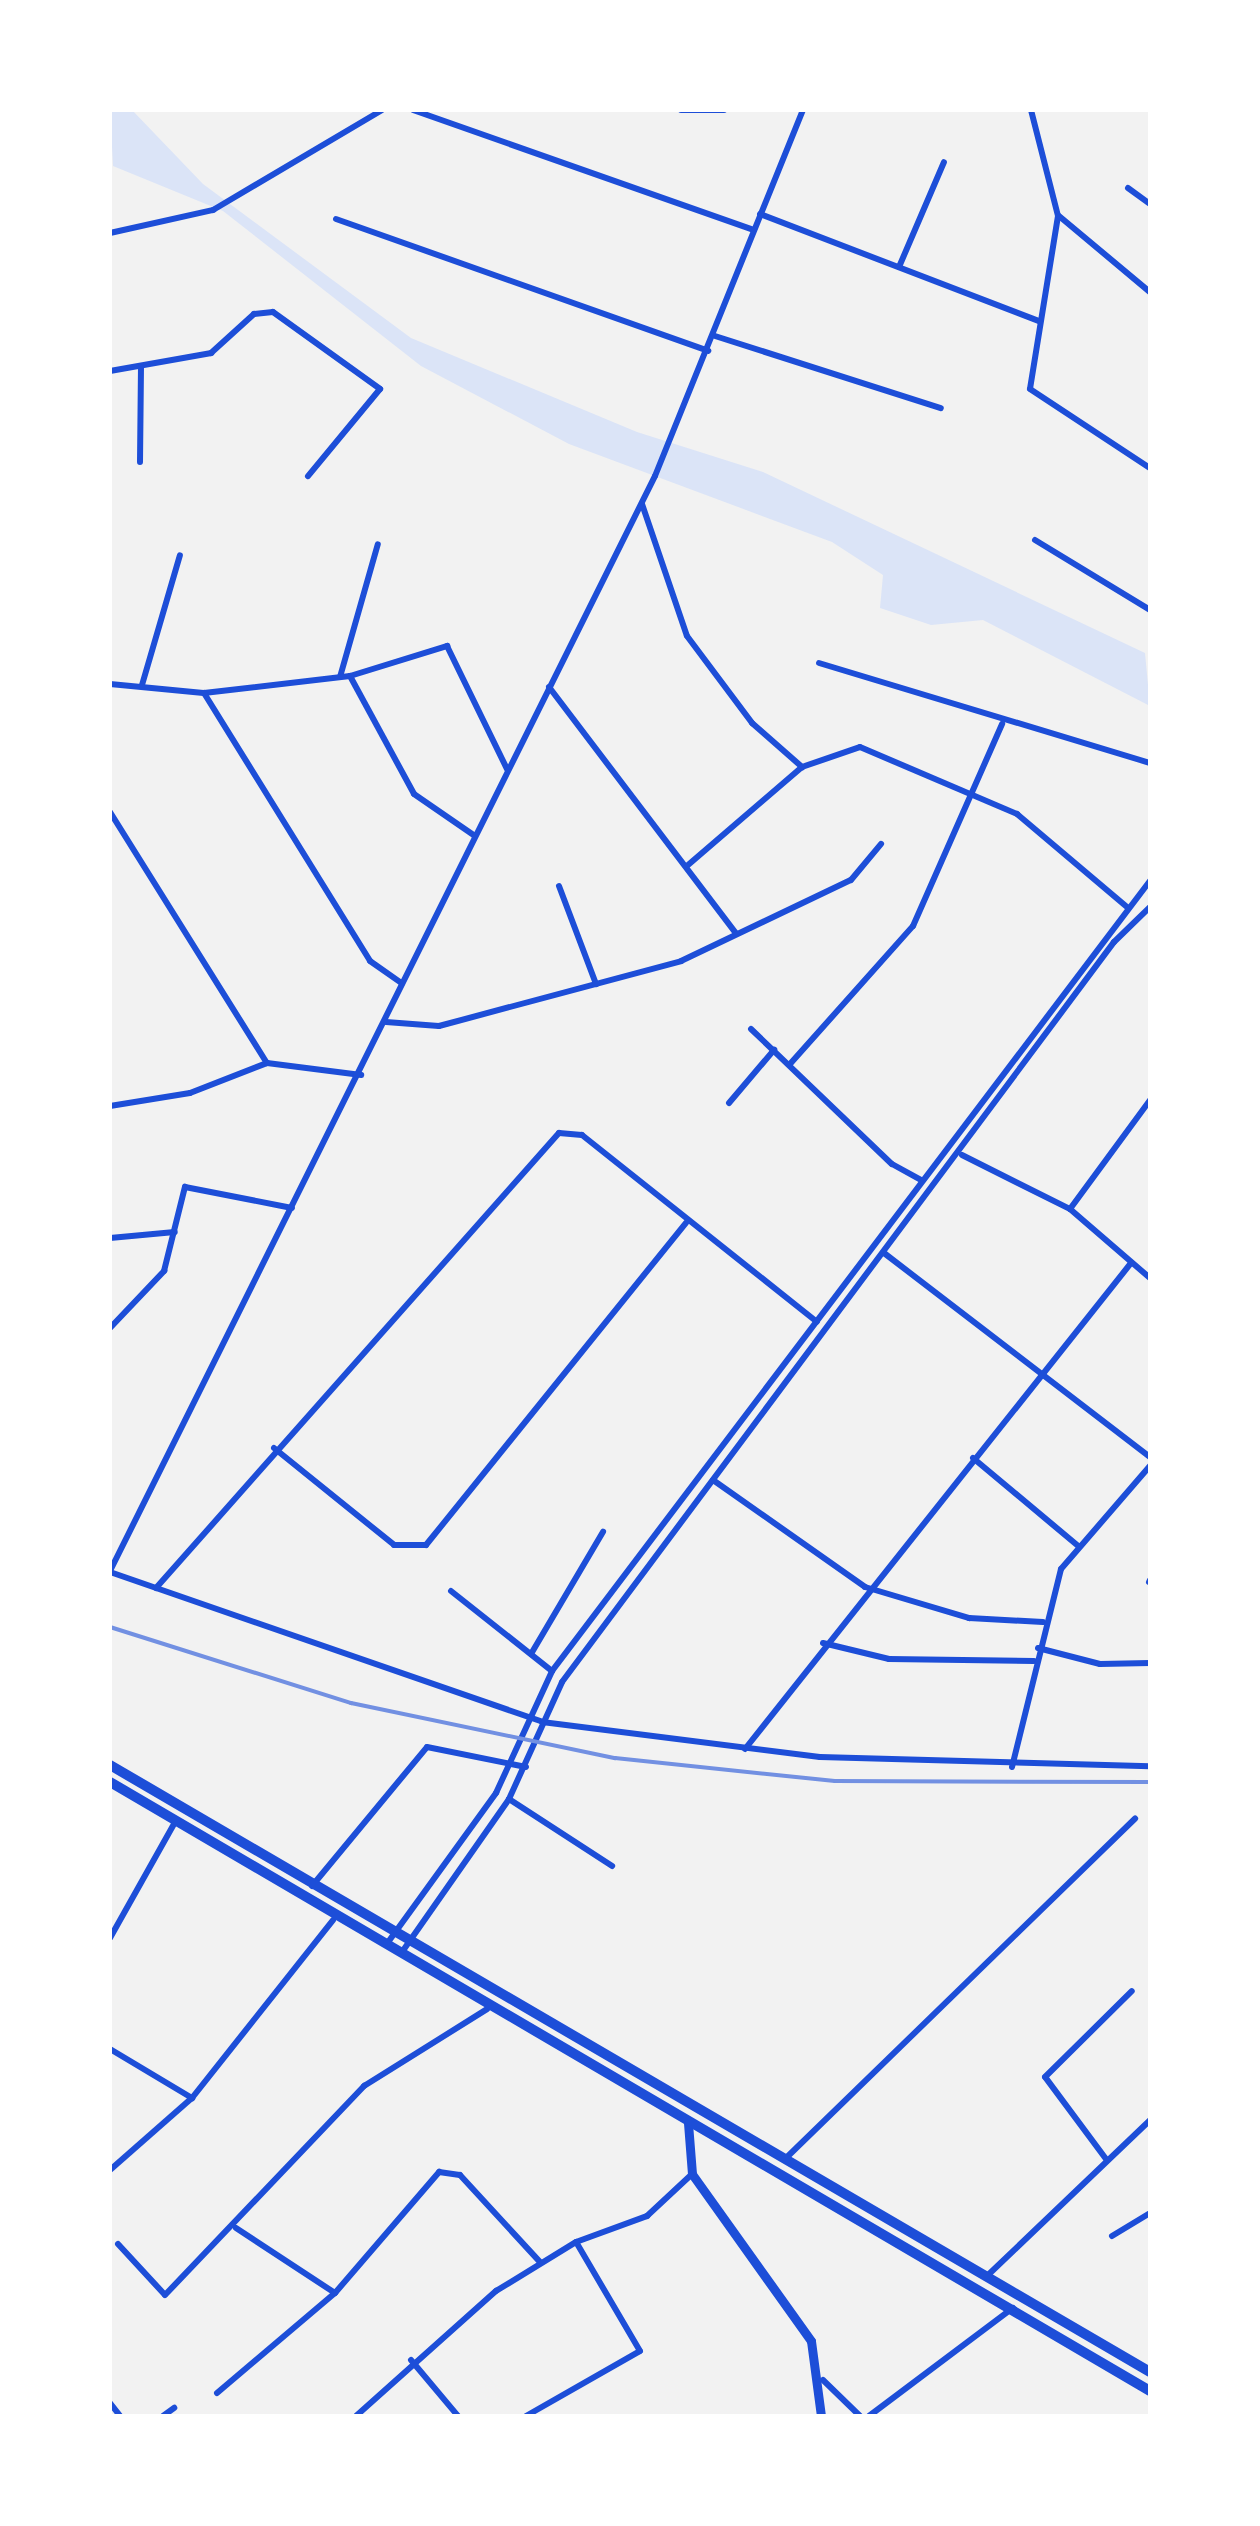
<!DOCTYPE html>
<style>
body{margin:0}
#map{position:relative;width:1260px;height:2526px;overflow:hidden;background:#f2f2f2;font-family:Arial,sans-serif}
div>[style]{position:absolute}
.green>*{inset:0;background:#dbe4f7}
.minor>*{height:6px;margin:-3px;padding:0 3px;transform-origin:3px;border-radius:3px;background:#1d4ed8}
.tertiary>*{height:9px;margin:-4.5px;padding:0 4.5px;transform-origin:4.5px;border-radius:4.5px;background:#1d4ed8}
.secondary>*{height:10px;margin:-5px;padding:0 5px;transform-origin:5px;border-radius:5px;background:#1d4ed8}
.rail>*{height:4px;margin:-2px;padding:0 2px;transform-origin:2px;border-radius:2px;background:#7290e2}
span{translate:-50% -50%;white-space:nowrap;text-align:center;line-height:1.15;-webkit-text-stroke:10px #fff;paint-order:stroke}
.frame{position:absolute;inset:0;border:112px solid #fff;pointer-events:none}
</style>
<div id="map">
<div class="green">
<div style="clip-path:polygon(110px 110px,132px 110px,203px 184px,411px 338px,637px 432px,763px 472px,1145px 653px,1150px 706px,983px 620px,931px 625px,880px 608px,883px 575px,832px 542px,569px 444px,421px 366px,223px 211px,113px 166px)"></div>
</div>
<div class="minor">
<div style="left:413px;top:110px;width:361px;rotate:19.4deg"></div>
<div style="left:681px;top:110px;width:43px"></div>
<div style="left:1031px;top:110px;width:109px;rotate:75.7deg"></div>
<div style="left:1058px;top:216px;width:175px;rotate:99.2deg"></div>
<div style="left:1030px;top:389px;width:144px;rotate:33.4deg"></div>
<div style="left:1128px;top:188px;width:27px;rotate:36deg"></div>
<div style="left:760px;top:214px;width:299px;rotate:21deg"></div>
<div style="left:1059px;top:216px;width:119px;rotate:39.9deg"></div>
<div style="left:336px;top:219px;width:395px;rotate:19.5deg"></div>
<div style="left:110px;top:233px;width:106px;rotate:-12.6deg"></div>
<div style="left:213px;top:210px;width:196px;rotate:-30.6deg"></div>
<div style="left:899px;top:267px;width:114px;rotate:-66.8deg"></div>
<div style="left:715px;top:336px;width:237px;rotate:17.7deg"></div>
<div style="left:110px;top:371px;width:103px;rotate:-10.1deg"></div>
<div style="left:211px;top:353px;width:58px;rotate:-42.2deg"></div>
<div style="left:254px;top:314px;width:19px;rotate:-6deg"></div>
<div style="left:273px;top:312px;width:132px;rotate:35.7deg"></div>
<div style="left:380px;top:389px;width:113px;rotate:129.6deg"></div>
<div style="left:140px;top:462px;width:95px;rotate:-89.4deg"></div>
<div style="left:642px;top:504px;width:139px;rotate:71.2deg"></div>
<div style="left:687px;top:636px;width:109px;rotate:53.2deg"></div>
<div style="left:752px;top:723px;width:67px;rotate:41.3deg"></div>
<div style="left:1035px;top:540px;width:135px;rotate:31.3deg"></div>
<div style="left:819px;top:663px;width:346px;rotate:16.8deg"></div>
<div style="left:350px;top:676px;width:134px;rotate:61.5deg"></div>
<div style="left:414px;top:794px;width:74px;rotate:34.5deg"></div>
<div style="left:340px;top:677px;width:138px;rotate:-74.1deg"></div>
<div style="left:110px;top:684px;width:94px;rotate:5.5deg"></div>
<div style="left:204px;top:693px;width:147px;rotate:-6.6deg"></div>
<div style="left:350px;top:676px;width:102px;rotate:-17.2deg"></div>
<div style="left:447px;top:646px;width:137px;rotate:64deg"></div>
<div style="left:142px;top:685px;width:135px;rotate:-73.7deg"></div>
<div style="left:549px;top:687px;width:309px;rotate:52.8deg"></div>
<div style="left:204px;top:693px;width:315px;rotate:58.2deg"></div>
<div style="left:370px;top:961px;width:39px;rotate:35deg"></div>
<div style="left:110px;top:812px;width:296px;rotate:58deg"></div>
<div style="left:688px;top:865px;width:150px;rotate:-40.7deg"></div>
<div style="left:802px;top:767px;width:61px;rotate:-19deg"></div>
<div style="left:860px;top:747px;width:171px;rotate:23.1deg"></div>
<div style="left:1017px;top:814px;width:144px;rotate:40.2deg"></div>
<div style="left:559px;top:886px;width:105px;rotate:69.3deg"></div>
<div style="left:386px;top:1022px;width:53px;rotate:4.3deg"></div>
<div style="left:439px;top:1026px;width:251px;rotate:-15deg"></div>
<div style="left:681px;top:961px;width:188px;rotate:-25.5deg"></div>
<div style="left:851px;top:880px;width:47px;rotate:-50.2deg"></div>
<div style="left:751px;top:1029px;width:195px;rotate:43.8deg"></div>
<div style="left:892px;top:1164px;width:33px;rotate:29deg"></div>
<div style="left:790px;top:1064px;width:185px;rotate:-48.3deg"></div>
<div style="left:913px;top:926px;width:221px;rotate:-66.2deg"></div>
<div style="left:729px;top:1103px;width:70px;rotate:-49.7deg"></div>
<div style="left:110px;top:1106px;width:81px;rotate:-9.2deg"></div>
<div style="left:190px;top:1093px;width:83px;rotate:-21.3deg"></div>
<div style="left:267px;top:1063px;width:95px;rotate:7.3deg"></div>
<div style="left:962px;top:1155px;width:121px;rotate:26.6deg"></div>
<div style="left:1070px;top:1209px;width:106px;rotate:40.8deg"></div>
<div style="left:1070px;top:1209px;width:135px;rotate:-53.7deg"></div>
<div style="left:110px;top:1238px;width:65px;rotate:-5.3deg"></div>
<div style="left:884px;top:1253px;width:335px;rotate:37.5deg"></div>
<div style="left:110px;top:1328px;width:79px;rotate:-46.5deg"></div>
<div style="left:164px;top:1271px;width:87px;rotate:-76deg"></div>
<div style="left:185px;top:1187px;width:109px;rotate:11.1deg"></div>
<div style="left:274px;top:1448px;width:154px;rotate:38.9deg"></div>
<div style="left:394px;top:1545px;width:32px"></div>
<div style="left:426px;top:1545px;width:414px;rotate:-51.1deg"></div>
<div style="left:973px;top:1458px;width:136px;rotate:39.9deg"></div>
<div style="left:713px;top:1480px;width:186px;rotate:35.1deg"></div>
<div style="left:865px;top:1587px;width:109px;rotate:16.6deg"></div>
<div style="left:969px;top:1618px;width:74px;rotate:3.1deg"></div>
<div style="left:110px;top:1571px;width:1223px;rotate:-63.54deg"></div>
<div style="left:655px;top:476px;width:395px;rotate:-68deg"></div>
<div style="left:110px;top:1572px;width:457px;rotate:19.1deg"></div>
<div style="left:542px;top:1722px;width:280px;rotate:7.2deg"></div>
<div style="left:820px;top:1757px;width:330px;rotate:1.6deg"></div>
<div style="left:1149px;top:1582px;width:2px;rotate:-63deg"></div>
<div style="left:156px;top:1588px;width:608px;rotate:-48.47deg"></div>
<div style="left:559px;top:1133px;width:23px;rotate:5deg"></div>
<div style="left:582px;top:1135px;width:300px;rotate:38.5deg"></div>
<div style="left:451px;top:1591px;width:129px;rotate:38.4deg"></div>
<div style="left:823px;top:1643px;width:68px;rotate:13.6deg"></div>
<div style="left:889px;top:1659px;width:145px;rotate:0.8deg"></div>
<div style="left:1038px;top:1648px;width:64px;rotate:14.5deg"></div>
<div style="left:1100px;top:1664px;width:50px;rotate:-1.1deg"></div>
<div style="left:531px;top:1654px;width:142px;rotate:-59.5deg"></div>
<div style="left:745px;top:1749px;width:621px;rotate:-51.54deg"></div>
<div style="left:1012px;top:1767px;width:204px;rotate:-76.1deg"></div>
<div style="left:1061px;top:1569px;width:136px;rotate:-49.2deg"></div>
<div style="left:509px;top:1799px;width:123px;rotate:33deg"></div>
<div style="left:312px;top:1886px;width:180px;rotate:-50.4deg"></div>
<div style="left:427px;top:1747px;width:101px;rotate:11.4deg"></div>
<div style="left:110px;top:1938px;width:133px;rotate:-60.7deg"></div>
<div style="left:386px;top:1945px;width:188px;rotate:-54.1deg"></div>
<div style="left:496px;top:1793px;width:134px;rotate:-65.3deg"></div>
<div style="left:552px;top:1671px;width:991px;rotate:-52.88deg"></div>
<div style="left:402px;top:1952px;width:187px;rotate:-55deg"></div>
<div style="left:509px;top:1799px;width:128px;rotate:-65.6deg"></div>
<div style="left:562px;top:1682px;width:923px;rotate:-53.28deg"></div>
<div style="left:1114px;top:942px;width:50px;rotate:-44.2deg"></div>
<div style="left:110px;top:2049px;width:96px;rotate:30.9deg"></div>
<div style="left:786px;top:2158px;width:487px;rotate:-44.2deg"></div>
<div style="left:1106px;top:2159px;width:102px;rotate:-126.6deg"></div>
<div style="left:1045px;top:2077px;width:122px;rotate:-44.7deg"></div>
<div style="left:110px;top:2170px;width:109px;rotate:-41.3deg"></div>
<div style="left:192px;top:2098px;width:227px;rotate:-51.6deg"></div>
<div style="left:236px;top:2228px;width:118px;rotate:33.3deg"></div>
<div style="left:1112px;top:2236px;width:44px;rotate:-31.2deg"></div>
<div style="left:118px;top:2244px;width:69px;rotate:47.3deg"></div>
<div style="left:165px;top:2295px;width:289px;rotate:-46.4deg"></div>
<div style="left:364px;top:2086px;width:145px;rotate:-32deg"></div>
<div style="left:988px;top:2275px;width:224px;rotate:-43.7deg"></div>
<div style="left:411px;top:2360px;width:73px;rotate:50deg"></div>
<div style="left:823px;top:2380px;width:52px;rotate:44.2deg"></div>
<div style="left:217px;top:2393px;width:155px;rotate:-40.3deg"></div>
<div style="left:335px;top:2293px;width:160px;rotate:-49.3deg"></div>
<div style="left:439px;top:2172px;width:21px;rotate:8deg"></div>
<div style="left:460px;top:2175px;width:118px;rotate:47.4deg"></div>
<div style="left:110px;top:2403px;width:16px;rotate:52deg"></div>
<div style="left:163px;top:2416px;width:14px;rotate:-36deg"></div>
<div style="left:356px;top:2416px;width:188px;rotate:-41.8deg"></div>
<div style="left:496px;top:2291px;width:94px;rotate:-31.5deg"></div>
<div style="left:576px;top:2242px;width:76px;rotate:-20.1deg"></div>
<div style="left:647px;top:2216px;width:62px;rotate:-43deg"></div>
<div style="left:526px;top:2416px;width:131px;rotate:-29.7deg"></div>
<div style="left:640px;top:2351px;width:126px;rotate:-120.4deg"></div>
<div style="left:869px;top:2416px;width:180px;rotate:-36.9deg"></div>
</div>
<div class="tertiary">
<div style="left:688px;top:2123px;width:51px;rotate:85.5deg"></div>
<div style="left:692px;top:2174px;width:205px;rotate:54.5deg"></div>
<div style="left:811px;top:2341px;width:76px;rotate:82.4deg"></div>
</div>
<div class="secondary">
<div style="left:110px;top:1765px;width:1204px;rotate:30.27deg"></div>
<div style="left:110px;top:1782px;width:1205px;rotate:30.35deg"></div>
</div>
<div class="rail">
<div style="left:110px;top:1627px;width:253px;rotate:17.5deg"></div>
<div style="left:351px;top:1703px;width:270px;rotate:11.8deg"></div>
<div style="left:615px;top:1758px;width:221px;rotate:6deg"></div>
<div style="left:835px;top:1781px;width:315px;rotate:0.2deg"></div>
</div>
<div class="frame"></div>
</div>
